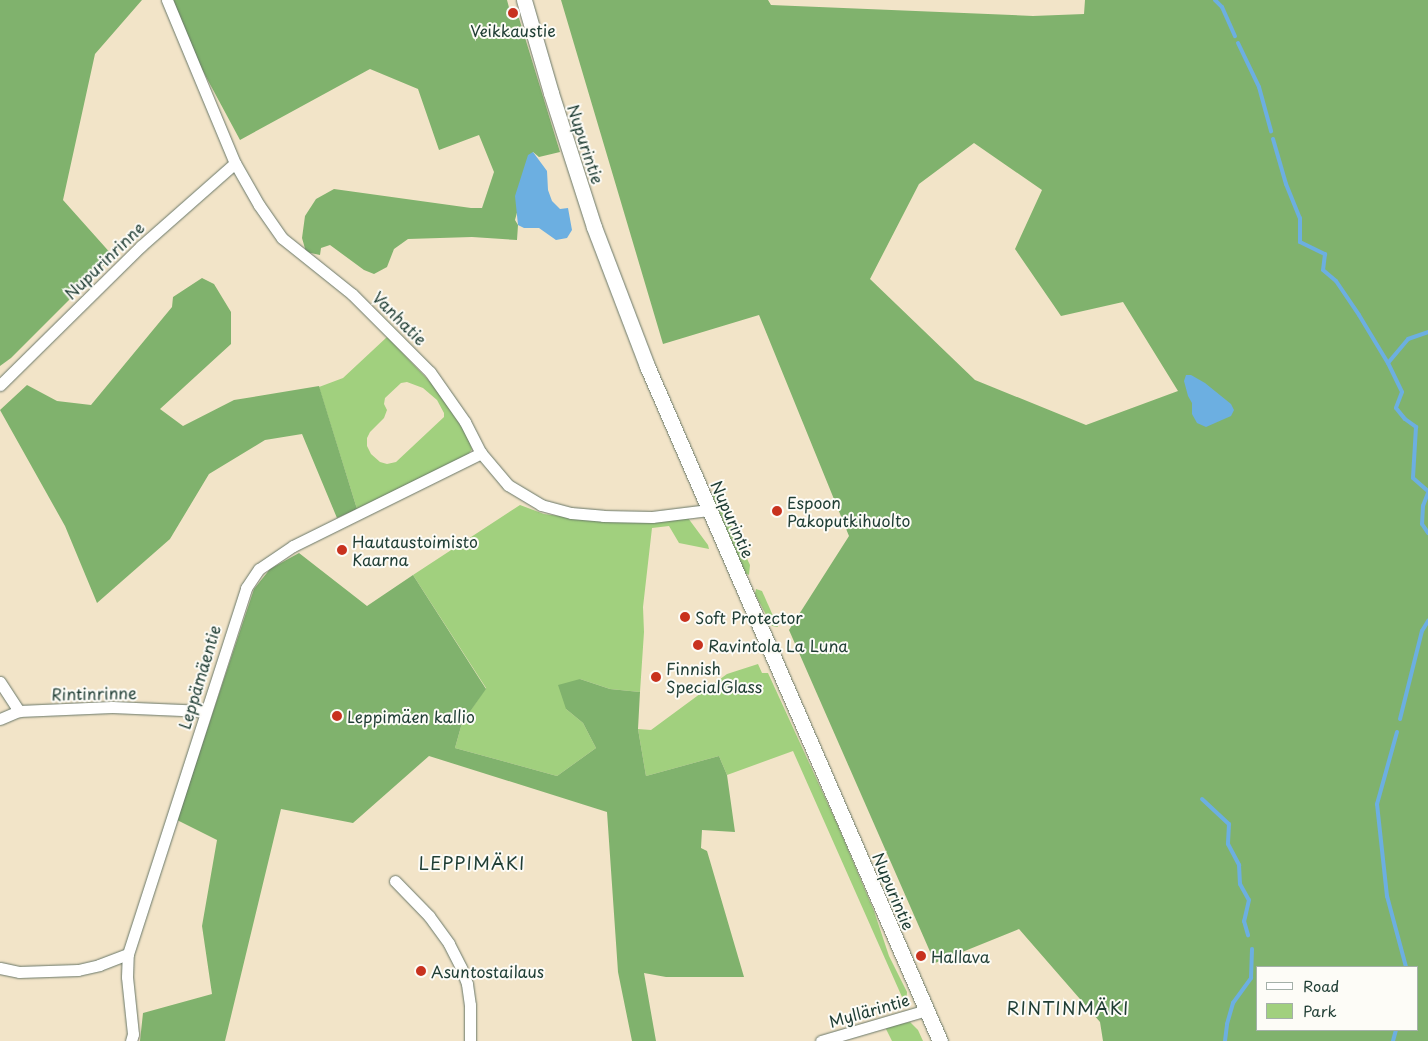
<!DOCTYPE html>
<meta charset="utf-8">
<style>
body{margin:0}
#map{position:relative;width:1428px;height:1041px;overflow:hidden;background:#f2e4c8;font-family:"Playpen Sans",sans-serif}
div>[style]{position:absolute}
.green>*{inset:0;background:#a1d07e}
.forest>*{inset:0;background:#80b26d}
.water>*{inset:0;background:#6cafe1}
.stream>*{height:4px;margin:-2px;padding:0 2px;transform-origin:2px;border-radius:2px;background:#6cafe1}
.roads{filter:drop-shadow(0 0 1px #697768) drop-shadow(0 0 1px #697768)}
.street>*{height:11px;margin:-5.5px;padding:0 5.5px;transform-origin:5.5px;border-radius:5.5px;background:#fff}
.secondary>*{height:15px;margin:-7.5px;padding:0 7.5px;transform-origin:7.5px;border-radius:7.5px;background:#fff}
.dots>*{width:14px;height:14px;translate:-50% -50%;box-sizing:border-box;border:2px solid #fdfcf7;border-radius:50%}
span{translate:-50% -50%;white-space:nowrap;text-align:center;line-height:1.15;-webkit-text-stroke:4px #fdfcf7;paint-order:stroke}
.poi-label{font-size:16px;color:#1f3d34}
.left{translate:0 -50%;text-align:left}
.street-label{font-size:16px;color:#1f3d34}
.neighbourhood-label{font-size:18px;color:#1f3d34;letter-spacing:1px}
.legend{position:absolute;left:1256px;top:966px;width:162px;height:65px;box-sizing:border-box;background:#fdfcf7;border:1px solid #a4b0a9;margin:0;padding:6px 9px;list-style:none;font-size:15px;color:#1f3d34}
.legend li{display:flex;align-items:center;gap:10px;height:25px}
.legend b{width:25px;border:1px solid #a4b0a9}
</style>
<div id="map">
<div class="green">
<div style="clip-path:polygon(evenodd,387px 337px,434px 386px,467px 435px,472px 449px,468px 455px,357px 509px,319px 387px,343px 378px,387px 337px,407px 382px,423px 388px,437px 400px,444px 413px,444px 417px,396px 462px,387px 464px,380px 462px,371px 454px,367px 446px,367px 438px,370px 432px,384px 418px,387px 410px,384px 404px,385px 398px,401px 383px,407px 382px)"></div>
<div style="clip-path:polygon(715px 492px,750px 565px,749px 575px,745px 573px,712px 495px)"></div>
<div style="clip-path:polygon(520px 505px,544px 514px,607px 522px,652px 522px,688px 518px,708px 545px,709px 549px,679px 543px,669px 526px,652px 528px,643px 607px,644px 632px,640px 692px,610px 689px,580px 679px,566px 709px,583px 723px,596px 748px,557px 776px,455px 748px,462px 723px,486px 688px,413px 575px)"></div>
<div style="clip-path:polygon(756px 589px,762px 591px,778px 627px,772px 626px,755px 594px)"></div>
<div style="clip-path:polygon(758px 664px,762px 673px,768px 673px,838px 826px,874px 911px,889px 956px,907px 992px,906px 1006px,793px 751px,727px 775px,719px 756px,646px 776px,638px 729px,651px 730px,727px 674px)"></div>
<div style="clip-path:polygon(910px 1022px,918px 1030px,923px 1041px,892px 1041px,885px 1027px)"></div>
</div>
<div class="forest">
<div style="clip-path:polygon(0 0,142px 0,95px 54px,63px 200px,113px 256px,11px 358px,0 366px)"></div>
<div style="clip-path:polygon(173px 0,507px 0,511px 15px,519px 18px,560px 152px,539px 157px,533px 152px,515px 220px,518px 225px,517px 240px,472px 237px,408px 239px,394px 249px,387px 267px,374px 274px,364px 270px,330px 245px,321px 248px,320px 255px,306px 252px,302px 238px,305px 216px,316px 199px,334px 189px,471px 208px,482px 208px,494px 172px,479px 135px,439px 150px,418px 89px,370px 69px,240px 140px,197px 60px)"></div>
<div style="clip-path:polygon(evenodd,561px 0,768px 0,771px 5px,1033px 16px,1084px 14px,1085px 0,1428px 0,1428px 1041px,1103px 1041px,1100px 1022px,1019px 929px,935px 963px,789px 630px,849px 536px,759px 315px,663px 344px,561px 0,974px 143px,1042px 190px,1015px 249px,1061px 316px,1123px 302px,1178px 391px,1086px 425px,975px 380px,870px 279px,919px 184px,974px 143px,561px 0,1257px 967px,1417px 967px,1417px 1030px,1257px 1030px,1257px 967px)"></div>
<div style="clip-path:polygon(202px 278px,214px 284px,231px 312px,231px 344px,160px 409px,183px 426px,234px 400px,319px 386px,357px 509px,337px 518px,302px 434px,265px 440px,209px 474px,170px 539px,97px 603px,65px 526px,0 410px,27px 385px,57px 401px,91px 405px,172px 307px,173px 297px)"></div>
<div style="clip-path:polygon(299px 553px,367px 606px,413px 575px,486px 689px,462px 723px,455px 748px,557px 776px,596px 748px,583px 723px,566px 709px,558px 685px,580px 679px,610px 689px,640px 692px,638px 729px,646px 776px,719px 756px,727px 775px,735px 832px,702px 830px,701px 848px,707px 851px,710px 861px,744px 977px,666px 977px,644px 973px,656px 1041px,632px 1041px,618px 972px,607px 812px,429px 756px,353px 823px,281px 809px,225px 1041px,140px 1041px,143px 1013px,212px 994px,202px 926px,217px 840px,177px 820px,254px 589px,270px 569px)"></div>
</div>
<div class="water">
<div style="clip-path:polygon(533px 152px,547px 171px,548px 190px,552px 201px,560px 209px,568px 208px,572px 230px,567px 238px,556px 240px,539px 228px,524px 228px,518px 225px,515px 196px,528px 155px)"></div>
<div style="clip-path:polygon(1186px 375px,1191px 375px,1205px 383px,1231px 404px,1234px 410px,1231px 416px,1206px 427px,1197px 423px,1192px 414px,1192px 403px,1188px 396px,1184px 381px)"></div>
</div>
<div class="stream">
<div style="left:1215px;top:0;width:10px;rotate:45deg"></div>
<div style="left:1222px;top:7px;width:32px;rotate:66deg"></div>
<div style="left:1238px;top:43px;width:49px;rotate:64.5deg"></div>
<div style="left:1259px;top:87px;width:46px;rotate:74.7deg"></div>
<div style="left:1273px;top:139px;width:47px;rotate:73.9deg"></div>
<div style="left:1286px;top:184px;width:37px;rotate:68deg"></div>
<div style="left:1300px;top:218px;width:24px;rotate:90deg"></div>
<div style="left:1300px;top:242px;width:28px;rotate:26deg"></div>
<div style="left:1325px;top:254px;width:16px;rotate:97deg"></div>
<div style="left:1323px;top:270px;width:17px;rotate:40deg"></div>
<div style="left:1336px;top:281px;width:41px;rotate:55.9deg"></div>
<div style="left:1359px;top:315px;width:56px;rotate:58.9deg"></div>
<div style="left:1388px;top:363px;width:32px;rotate:64deg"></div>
<div style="left:1402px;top:392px;width:17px;rotate:111deg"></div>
<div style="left:1396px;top:408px;width:14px;rotate:51deg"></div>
<div style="left:1405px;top:419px;width:14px;rotate:36deg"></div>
<div style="left:1416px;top:427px;width:51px;rotate:93.4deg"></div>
<div style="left:1413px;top:478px;width:20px;rotate:41deg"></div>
<div style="left:1388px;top:363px;width:31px;rotate:-50deg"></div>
<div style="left:1408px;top:339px;width:21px;rotate:-19deg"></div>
<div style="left:1428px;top:493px;width:14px;rotate:111deg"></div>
<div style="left:1423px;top:506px;width:18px;rotate:93deg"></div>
<div style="left:1422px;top:524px;width:11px;rotate:56deg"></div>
<div style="left:1400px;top:719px;width:91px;rotate:-76deg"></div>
<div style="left:1422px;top:631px;width:12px;rotate:-59deg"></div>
<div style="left:1397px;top:732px;width:75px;rotate:105.5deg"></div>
<div style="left:1377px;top:804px;width:93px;rotate:83.8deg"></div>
<div style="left:1387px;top:896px;width:73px;rotate:75deg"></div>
<div style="left:1202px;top:799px;width:37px;rotate:43deg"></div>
<div style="left:1229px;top:824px;width:20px;rotate:93deg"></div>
<div style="left:1228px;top:844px;width:24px;rotate:62deg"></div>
<div style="left:1239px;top:865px;width:19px;rotate:87deg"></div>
<div style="left:1240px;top:884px;width:18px;rotate:61deg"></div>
<div style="left:1249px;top:900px;width:22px;rotate:103deg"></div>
<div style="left:1244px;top:921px;width:15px;rotate:74deg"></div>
<div style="left:1225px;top:1041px;width:17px;rotate:-83deg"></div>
<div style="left:1227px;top:1024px;width:22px;rotate:-74deg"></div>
<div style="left:1233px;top:1003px;width:31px;rotate:-54deg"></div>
<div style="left:1251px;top:978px;width:29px;rotate:-88deg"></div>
<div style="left:1393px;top:1041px;width:11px;rotate:-75deg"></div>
</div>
<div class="roads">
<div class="street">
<div style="left:167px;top:0;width:177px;rotate:67.4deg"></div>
<div style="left:235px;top:163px;width:48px;rotate:60.3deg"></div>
<div style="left:259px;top:205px;width:40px;rotate:55.1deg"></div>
<div style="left:282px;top:238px;width:90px;rotate:38.7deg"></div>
<div style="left:352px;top:294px;width:110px;rotate:45deg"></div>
<div style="left:430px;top:372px;width:61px;rotate:55deg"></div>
<div style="left:465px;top:422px;width:35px;rotate:63deg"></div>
<div style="left:481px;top:453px;width:42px;rotate:49.8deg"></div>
<div style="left:508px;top:485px;width:39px;rotate:31deg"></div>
<div style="left:541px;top:505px;width:31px;rotate:15deg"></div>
<div style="left:571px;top:513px;width:32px;rotate:5deg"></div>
<div style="left:603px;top:516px;width:49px;rotate:1.2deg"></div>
<div style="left:652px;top:517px;width:57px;rotate:-7deg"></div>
<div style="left:0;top:385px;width:198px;rotate:-44.6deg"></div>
<div style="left:141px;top:246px;width:125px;rotate:-41.4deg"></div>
<div style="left:0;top:682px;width:35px;rotate:57deg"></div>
<div style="left:19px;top:711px;width:93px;rotate:-2.5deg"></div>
<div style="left:112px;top:707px;width:93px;rotate:2.5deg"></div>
<div style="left:0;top:719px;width:21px;rotate:-23deg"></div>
<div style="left:395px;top:881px;width:49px;rotate:45.8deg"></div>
<div style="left:429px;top:916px;width:34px;rotate:54deg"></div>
<div style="left:449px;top:944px;width:27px;rotate:63deg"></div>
<div style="left:461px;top:968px;width:17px;rotate:69deg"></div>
<div style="left:467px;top:984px;width:21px;rotate:82deg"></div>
<div style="left:470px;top:1005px;width:36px;rotate:90deg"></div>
<div style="left:0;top:968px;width:19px;rotate:12deg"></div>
<div style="left:19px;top:972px;width:59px;rotate:-1.9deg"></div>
<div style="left:78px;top:970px;width:22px;rotate:-13deg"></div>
<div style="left:99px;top:965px;width:31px;rotate:-21deg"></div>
<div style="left:131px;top:1041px;width:7px;rotate:-74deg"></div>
<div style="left:133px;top:1034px;width:57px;rotate:-96deg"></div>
<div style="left:127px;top:977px;width:23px;rotate:-88deg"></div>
<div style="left:128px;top:954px;width:385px;rotate:-72.1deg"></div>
<div style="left:246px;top:588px;width:23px;rotate:-56deg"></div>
<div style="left:259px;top:569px;width:41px;rotate:-34.1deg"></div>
<div style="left:293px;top:546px;width:210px;rotate:-26.3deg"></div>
<div style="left:821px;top:1041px;width:110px;rotate:-16.3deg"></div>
</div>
<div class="secondary">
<div style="left:524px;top:0;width:97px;rotate:73.8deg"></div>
<div style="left:551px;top:93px;width:141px;rotate:72.2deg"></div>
<div style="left:594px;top:227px;width:149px;rotate:69.1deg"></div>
<div style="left:647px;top:366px;width:736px;rotate:66.54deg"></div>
</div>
</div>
<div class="dots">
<div style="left:513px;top:13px;background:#c8321e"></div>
<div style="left:777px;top:511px;background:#c8321e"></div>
<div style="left:342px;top:550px;background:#c8321e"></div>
<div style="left:685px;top:617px;background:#c8321e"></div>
<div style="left:698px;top:645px;background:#c8321e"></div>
<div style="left:656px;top:677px;background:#c8321e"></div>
<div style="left:337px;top:716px;background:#c8321e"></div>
<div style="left:921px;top:956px;background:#c8321e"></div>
<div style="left:421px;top:971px;background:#c8321e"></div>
</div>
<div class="poi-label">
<span style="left:513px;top:30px">Veikkaustie</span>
<span class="left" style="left:787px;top:511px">Espoon<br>Pakoputkihuolto</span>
<span class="left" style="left:352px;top:550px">Hautaustoimisto<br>Kaarna</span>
<span class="left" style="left:695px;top:617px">Soft Protector</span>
<span class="left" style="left:708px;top:645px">Ravintola La Luna</span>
<span class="left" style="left:666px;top:677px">Finnish<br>SpecialGlass</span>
<span class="left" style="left:347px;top:716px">Leppimäen kallio</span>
<span class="left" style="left:931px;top:956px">Hallava</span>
<span class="left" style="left:431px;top:971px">Asuntostailaus</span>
</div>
<div class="street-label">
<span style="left:586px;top:144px;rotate:72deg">Nupurintie</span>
<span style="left:104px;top:260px;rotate:-44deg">Nupurinrinne</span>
<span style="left:400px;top:318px;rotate:45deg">Vanhatie</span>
<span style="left:733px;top:519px;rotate:66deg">Nupurintie</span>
<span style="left:199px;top:677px;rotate:-73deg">Leppämäentie</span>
<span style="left:94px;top:693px;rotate:-1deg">Rintinrinne</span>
<span style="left:894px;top:891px;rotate:67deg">Nupurintie</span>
<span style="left:869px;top:1010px;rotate:-16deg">Myllärintie</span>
</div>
<div class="neighbourhood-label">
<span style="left:472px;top:863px">LEPPIMÄKI</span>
<span style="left:1068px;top:1008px">RINTINMÄKI</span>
</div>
<ul class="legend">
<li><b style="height:6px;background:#fff"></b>Road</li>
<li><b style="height:14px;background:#a1d07e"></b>Park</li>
</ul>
</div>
